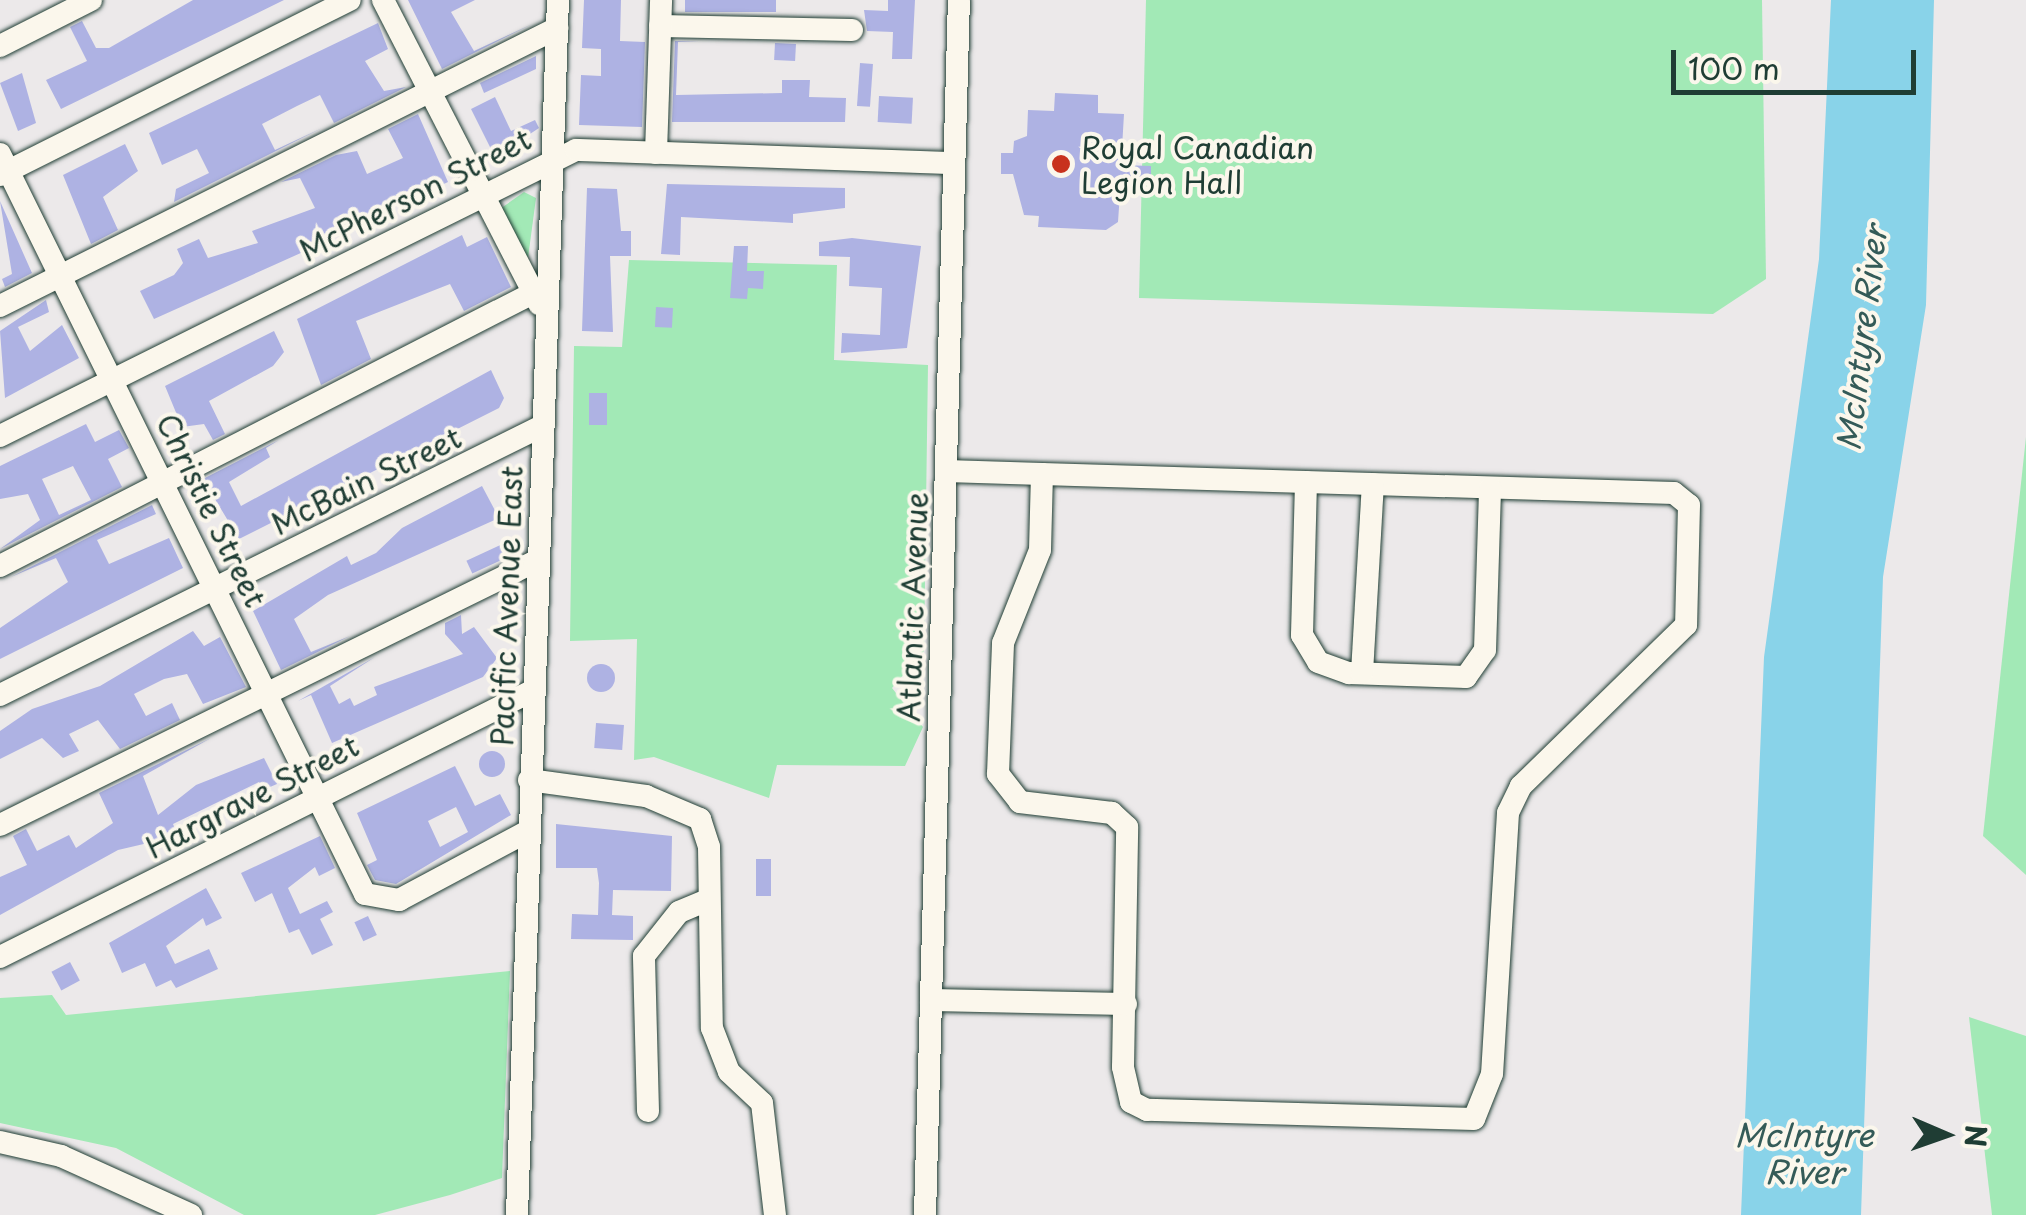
<!DOCTYPE html>
<style>
body{margin:0}
#map{position:relative;width:2026px;height:1215px;overflow:hidden;background:#ece9ea;font-family:"Playpen Sans",sans-serif}
div>[style]{position:absolute}
.green>*{inset:0;background:#a2e9b6}
.water>*{inset:0;background:#89d3e9}
.building>*{inset:0;background:#aeb2e3;transform-origin:0 0}
.round{border-radius:50%}
.roads{filter:drop-shadow(0 0 2px #1f3d34) drop-shadow(0 0 2px #1f3d34)}
.minor>*{height:22px;margin:-11px;padding:0 11px;transform-origin:11px;border-radius:11px;background:#fbf7ec}
.dots>*{width:28px;height:28px;translate:-50% -50%;box-sizing:border-box;border:5px solid #fbf7ec;border-radius:50%}
span{translate:-50% -50%;white-space:nowrap;text-align:center;line-height:1.15;-webkit-text-stroke:8px #fbf7ec;paint-order:stroke}
.poi-label{font-size:30px;color:#1f3d34}
.left{translate:0 -50%;text-align:left}
.street-label{font-size:30px;color:#1f3d34}
.water-label{font-size:32px;color:#345b58;font-style:italic}
.north{position:absolute;left:1896px;top:1085px;width:100px;height:100px;-webkit-text-stroke:8px #fbf7ec;paint-order:stroke;rotate:92deg;font-size:28px;font-weight:700;line-height:40px;text-align:center;color:#1f3d34}
.north::after{content:'';display:block;margin:auto;width:35px;height:45px;background:#1f3d34;clip-path:polygon(50% 0,100% 100%,50% 72%,0 100%)}
.scale{position:absolute;left:1671px;top:50px;width:245px;height:45px;box-sizing:border-box;border:5px solid #1f3d34;border-top:0;padding-left:12px;font-size:30px;line-height:35px;white-space:nowrap;color:#1f3d34;-webkit-text-stroke:8px #fbf7ec;paint-order:stroke}
</style>
<div id="map">
<div class="green">
<div style="clip-path:polygon(1146px 0,1762px 0,1766px 279px,1713px 314px,1139px 298px)"></div>
<div style="clip-path:polygon(524px 192px,536px 198px,528px 258px,500px 209px)"></div>
<div style="clip-path:polygon(629px 260px,837px 265px,834px 360px,928px 365px,924px 651px,892px 688px,923px 727px,905px 766px,777px 765px,769px 798px,654px 757px,634px 760px,637px 639px,570px 641px,574px 346px,622px 347px)"></div>
<div style="clip-path:polygon(2026px 437px,2026px 875px,1983px 836px)"></div>
<div style="clip-path:polygon(510px 971px,502px 1178px,450px 1195px,375px 1215px,244px 1215px,116px 1148px,0 1123px,0 998px,52px 995px,66px 1015px)"></div>
<div style="clip-path:polygon(1969px 1017px,2026px 1036px,2026px 1215px,1992px 1215px)"></div>
</div>
<div class="water">
<div style="clip-path:polygon(1831px 0,1934px 0,1926px 305px,1883px 577px,1861px 1215px,1741px 1215px,1764px 657px,1819px 259px)"></div>
</div>
<div class="building">
<div style="clip-path:polygon(193px 0,284px 0,61px 109px,46px 80px,87px 61px,70px 27px,82px 21px,96px 48px,109px 48px)"></div>
<div style="clip-path:polygon(408px 0,475px 0,451px 12px,474px 51px,532px 24px,442px 69px)"></div>
<div style="clip-path:polygon(584px 0,621px 0,620px 41px,645px 42px,642px 127px,579px 125px,581px 75px,601px 76px,601px 49px,582px 48px)"></div>
<div style="left:685px;top:0;width:91px;height:12px"></div>
<div style="clip-path:polygon(888px 0,915px 0,912px 59px,892px 59px,893px 32px,867px 31px,864px 10px,888px 11px)"></div>
<div style="clip-path:polygon(378px 23px,388px 49px,365px 61px,384px 91px,406px 87px,334px 123px,320px 95px,297px 106px,262px 124px,275px 150px,322px 128px,174px 202px,176px 189px,209px 173px,197px 149px,162px 165px,149px 133px)"></div>
<div style="clip-path:polygon(675px 41px,699px 42px,678px 42px,676px 95px,782px 93px,782px 80px,810px 80px,809px 97px,846px 98px,845px 122px,672px 122px)"></div>
<div style="left:775px;top:43px;width:21px;height:17px;rotate:3deg"></div>
<div style="clip-path:polygon(536px 56px,536px 69px,484px 93px,480px 83px)"></div>
<div style="left:860px;top:63px;width:13px;height:43px;rotate:4deg"></div>
<div style="clip-path:polygon(22px 73px,36px 123px,18px 131px,0 83px)"></div>
<div style="clip-path:polygon(1055px 93px,1098px 95px,1098px 113px,1124px 114px,1121px 165px,1151px 166px,1151px 179px,1121px 178px,1118px 222px,1106px 230px,1038px 227px,1039px 216px,1024px 215px,1013px 174px,1001px 174px,1001px 153px,1013px 153px,1014px 141px,1027px 136px,1028px 110px,1054px 111px)"></div>
<div style="left:879px;top:96px;width:34px;height:26px;rotate:3deg"></div>
<div style="clip-path:polygon(495px 97px,511px 131px,535px 120px,539px 128px,495px 157px,471px 109px)"></div>
<div style="clip-path:polygon(418px 114px,448px 182px,429px 191px,425px 183px,303px 252px,154px 319px,140px 291px,174px 275px,183px 263px,177px 249px,199px 239px,208px 258px,258px 243px,252px 231px,315px 208px,300px 178px,281px 182px,336px 155px,357px 151px,367px 174px,403px 158px,388px 129px)"></div>
<div style="clip-path:polygon(125px 144px,138px 171px,103px 197px,118px 230px,91px 244px,63px 175px)"></div>
<div style="clip-path:polygon(667px 184px,845px 188px,845px 208px,793px 214px,793px 223px,681px 217px,680px 255px,661px 254px)"></div>
<div style="clip-path:polygon(587px 188px,617px 189px,621px 231px,631px 231px,631px 256px,610px 256px,613px 332px,582px 331px)"></div>
<div style="clip-path:polygon(0 201px,32px 273px,5px 287px,2px 279px,12px 274px)"></div>
<div style="clip-path:polygon(462px 235px,467px 247px,487px 237px,511px 287px,464px 311px,450px 284px,356px 321px,371px 359px,321px 385px,297px 319px)"></div>
<div style="clip-path:polygon(852px 238px,921px 246px,907px 348px,841px 353px,842px 333px,880px 335px,882px 288px,849px 286px,850px 257px,819px 256px,819px 242px)"></div>
<div style="clip-path:polygon(734px 246px,748px 246px,747px 271px,764px 271px,763px 289px,748px 288px,747px 299px,730px 298px)"></div>
<div style="clip-path:polygon(46px 300px,49px 312px,18px 327px,30px 351px,62px 325px,79px 358px,5px 398px,0 331px)"></div>
<div style="left:656px;top:307px;width:17px;height:20px;rotate:3deg"></div>
<div style="clip-path:polygon(274px 331px,284px 352px,273px 366px,209px 401px,225px 434px,213px 440px,204px 424px,182px 427px,165px 386px)"></div>
<div style="clip-path:polygon(491px 370px,504px 398px,499px 408px,239px 539px,203px 479px,279px 440px,266px 448px,270px 457px,229px 482px,241px 506px)"></div>
<div style="left:589px;top:393px;width:18px;height:32px"></div>
<div style="clip-path:polygon(evenodd,86px 424px,95px 442px,119px 430px,129px 448px,108px 459px,122px 487px,0 549px,40px 520px,28px 494px,0 499px,0 466px,86px 424px,73px 466px,91px 500px,59px 515px,42px 479px,73px 466px)"></div>
<div style="clip-path:polygon(482px 486px,499px 518px,328px 595px,294px 619px,311px 652px,350px 636px,281px 670px,253px 611px,347px 556px,351px 565px,376px 553px,402px 528px)"></div>
<div style="clip-path:polygon(152px 505px,156px 514px,97px 540px,109px 564px,169px 538px,183px 568px,0 659px,0 628px,68px 582px,56px 558px,11px 577px)"></div>
<div style="left:509px;top:541px;width:14px;height:47px;rotate:65deg"></div>
<div style="clip-path:polygon(461px 615px,462px 634px,474px 627px,497px 658px,483px 677px,332px 743px,311px 695px,298px 701px,375px 657px,330px 686px,339px 704px,350px 698px,354px 706px,377px 695px,374px 687px,463px 654px,445px 634px,445px 623px)"></div>
<div style="clip-path:polygon(193px 631px,204px 646px,220px 637px,246px 687px,203px 704px,187px 674px,164px 679px,134px 694px,146px 716px,172px 703px,180px 720px,120px 749px,98px 720px,69px 734px,79px 751px,63px 758px,42px 738px,0 759px,0 731px,32px 709px,100px 686px)"></div>
<div class="round" style="left:587px;top:664px;width:28px;height:28px"></div>
<div style="left:596px;top:723px;width:28px;height:25px;rotate:4deg"></div>
<div style="clip-path:polygon(211px 738px,143px 776px,158px 815px,196px 785px,264px 758px,277px 784px,263px 790px,259px 782px,173px 824px,178px 836px,118px 850px,0 915px,0 877px,27px 865px,13px 836px,26px 829px,37px 851px,69px 835px,76px 848px,113px 823px,99px 793px)"></div>
<div class="round" style="left:479px;top:751px;width:26px;height:26px"></div>
<div style="clip-path:polygon(evenodd,455px 766px,475px 806px,500px 794px,511px 815px,396px 884px,375px 880px,367px 865px,377px 860px,357px 813px,455px 766px,456px 807px,468px 832px,440px 847px,428px 821px,456px 807px)"></div>
<div style="clip-path:polygon(556px 824px,672px 836px,671px 891px,613px 890px,612px 915px,633px 916px,633px 940px,571px 939px,572px 914px,598px 915px,599px 883px,597px 868px,556px 868px)"></div>
<div style="clip-path:polygon(320px 836px,335px 868px,319px 876px,315px 867px,288px 888px,300px 914px,327px 901px,333px 912px,320px 919px,333px 945px,312px 955px,299px 929px,289px 933px,272px 893px,255px 902px,241px 873px)"></div>
<div style="left:756px;top:859px;width:15px;height:37px"></div>
<div style="clip-path:polygon(206px 888px,222px 918px,206px 926px,203px 918px,166px 946px,175px 964px,209px 949px,218px 969px,176px 988px,171px 980px,156px 987px,145px 963px,122px 973px,109px 943px)"></div>
<div style="left:368px;top:916px;width:21px;height:15px;rotate:65deg"></div>
<div style="left:70px;top:962px;width:21px;height:21px;rotate:62deg"></div>
</div>
<div class="roads">
<div class="minor">
<div style="left:383px;top:0;width:342px;rotate:62.8deg"></div>
<div style="left:660px;top:26px;width:192px;rotate:1.2deg"></div>
<div style="left:0;top:46px;width:102px;rotate:-26.8deg"></div>
<div style="left:656px;top:153px;width:153px;rotate:-88.1deg"></div>
<div style="left:0;top:154px;width:825px;rotate:63.75deg"></div>
<div style="left:365px;top:894px;width:35px;rotate:10deg"></div>
<div style="left:399px;top:900px;width:146px;rotate:-28.1deg"></div>
<div style="left:0;top:175px;width:391px;rotate:-26.6deg"></div>
<div style="left:0;top:306px;width:623px;rotate:-26.52deg"></div>
<div style="left:0;top:436px;width:643px;rotate:-26.41deg"></div>
<div style="left:576px;top:150px;width:376px;rotate:2deg"></div>
<div style="left:946px;top:471px;width:96px;rotate:1.8deg"></div>
<div style="left:1042px;top:474px;width:632px;rotate:1.72deg"></div>
<div style="left:1674px;top:493px;width:19px;rotate:39deg"></div>
<div style="left:1689px;top:505px;width:120px;rotate:91.4deg"></div>
<div style="left:1686px;top:625px;width:231px;rotate:135.7deg"></div>
<div style="left:1521px;top:786px;width:30px;rotate:116deg"></div>
<div style="left:1508px;top:813px;width:261px;rotate:93.5deg"></div>
<div style="left:1492px;top:1074px;width:48px;rotate:111.8deg"></div>
<div style="left:1474px;top:1119px;width:327px;rotate:-178.4deg"></div>
<div style="left:1147px;top:1110px;width:18px;rotate:-153deg"></div>
<div style="left:1131px;top:1102px;width:36px;rotate:-103deg"></div>
<div style="left:1123px;top:1067px;width:240px;rotate:-89deg"></div>
<div style="left:1127px;top:827px;width:21px;rotate:-137deg"></div>
<div style="left:1112px;top:813px;width:93px;rotate:-173.2deg"></div>
<div style="left:1020px;top:802px;width:36px;rotate:-128deg"></div>
<div style="left:998px;top:774px;width:131px;rotate:-87.8deg"></div>
<div style="left:1003px;top:643px;width:100px;rotate:-68.3deg"></div>
<div style="left:1040px;top:550px;width:76px;rotate:-88.5deg"></div>
<div style="left:1306px;top:482px;width:153px;rotate:91.5deg"></div>
<div style="left:1302px;top:635px;width:31px;rotate:59deg"></div>
<div style="left:1318px;top:662px;width:33px;rotate:20deg"></div>
<div style="left:1349px;top:673px;width:117px;rotate:2deg"></div>
<div style="left:1466px;top:677px;width:33px;rotate:-55deg"></div>
<div style="left:1485px;top:650px;width:162px;rotate:-88.2deg"></div>
<div style="left:0;top:566px;width:599px;rotate:-27.12deg"></div>
<div style="left:1362px;top:673px;width:189px;rotate:-86.7deg"></div>
<div style="left:0;top:695px;width:607px;rotate:-26.4deg"></div>
<div style="left:529px;top:780px;width:118px;rotate:7.8deg"></div>
<div style="left:646px;top:796px;width:59px;rotate:23.1deg"></div>
<div style="left:700px;top:819px;width:29px;rotate:72deg"></div>
<div style="left:709px;top:847px;width:181px;rotate:89.1deg"></div>
<div style="left:712px;top:1028px;width:47px;rotate:68.9deg"></div>
<div style="left:729px;top:1072px;width:45px;rotate:43.2deg"></div>
<div style="left:762px;top:1103px;width:113px;rotate:83.4deg"></div>
<div style="left:0;top:825px;width:600px;rotate:-26.22deg"></div>
<div style="left:0;top:957px;width:595px;rotate:-26.57deg"></div>
<div style="left:931px;top:1000px;width:195px;rotate:1.2deg"></div>
<div style="left:648px;top:1111px;width:155px;rotate:-91.5deg"></div>
<div style="left:644px;top:956px;width:56px;rotate:-51.5deg"></div>
<div style="left:679px;top:912px;width:30px;rotate:-23deg"></div>
<div style="left:0;top:1142px;width:63px;rotate:12.9deg"></div>
<div style="left:61px;top:1156px;width:143px;rotate:24.4deg"></div>
<div style="left:517px;top:1215px;width:1216px;rotate:-88.07deg"></div>
<div style="left:925px;top:1215px;width:1215px;rotate:-88.4deg"></div>
</div>
</div>
<div class="dots">
<div style="left:1061px;top:164px;background:#c8321e"></div>
</div>
<div class="poi-label">
<span class="left" style="left:1081px;top:164px">Royal Canadian<br>Legion Hall</span>
</div>
<div class="street-label">
<span style="left:415px;top:194px;rotate:-27deg">McPherson Street</span>
<span style="left:366px;top:480px;rotate:-26deg">McBain Street</span>
<span style="left:212px;top:510px;rotate:64deg">Christie Street</span>
<span style="left:506px;top:606px;rotate:-88deg">Pacific Avenue East</span>
<span style="left:912px;top:607px;rotate:-88deg">Atlantic Avenue</span>
<span style="left:252px;top:796px;rotate:-27deg">Hargrave Street</span>
</div>
<div class="water-label">
<span style="left:1861px;top:338px;rotate:-83deg">McIntyre River</span>
<span style="left:1804px;top:1153px">McIntyre<br>River</span>
</div>
<div class="north">N</div>
<div class="scale">100 m</div>
</div>
